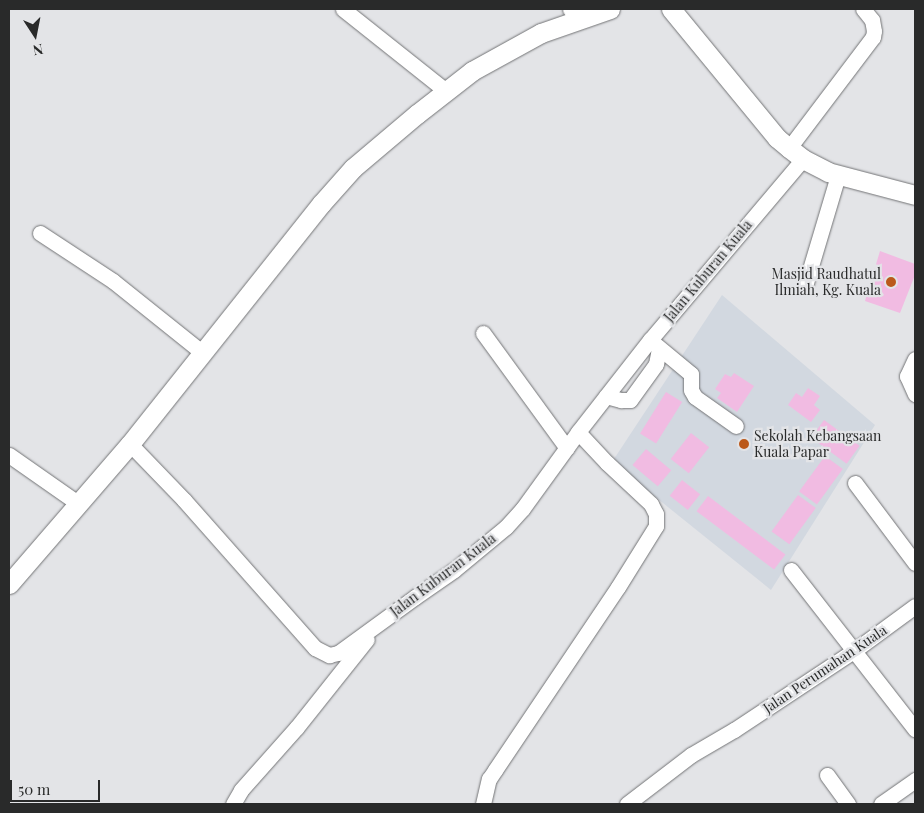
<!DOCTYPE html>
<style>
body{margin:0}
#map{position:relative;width:924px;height:813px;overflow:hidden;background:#e3e4e7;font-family:"Playfair Display",serif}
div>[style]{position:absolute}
.built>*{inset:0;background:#d2d8e0}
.building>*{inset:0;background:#f1bbe2;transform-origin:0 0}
.roads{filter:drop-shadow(0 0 1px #727375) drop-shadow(0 0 1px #727375)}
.minor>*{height:15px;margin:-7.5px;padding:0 7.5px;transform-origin:7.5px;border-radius:7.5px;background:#fff}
.major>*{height:19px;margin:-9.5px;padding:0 9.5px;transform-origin:9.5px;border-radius:9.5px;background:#fff}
.dots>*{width:14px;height:14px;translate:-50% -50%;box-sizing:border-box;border:2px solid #e3e4e7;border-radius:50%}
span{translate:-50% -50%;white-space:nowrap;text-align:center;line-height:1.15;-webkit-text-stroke:4.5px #e3e4e7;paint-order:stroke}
.street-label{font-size:14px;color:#292a2a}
.poi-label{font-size:14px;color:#292a2a}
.right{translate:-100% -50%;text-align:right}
.left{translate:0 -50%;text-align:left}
.frame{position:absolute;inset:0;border:10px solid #292a2a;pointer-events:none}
.north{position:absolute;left:10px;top:10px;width:50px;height:50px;-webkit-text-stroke:4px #e3e4e7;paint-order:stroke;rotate:169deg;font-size:14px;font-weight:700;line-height:20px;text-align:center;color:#292a2a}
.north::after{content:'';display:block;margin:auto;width:18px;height:22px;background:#292a2a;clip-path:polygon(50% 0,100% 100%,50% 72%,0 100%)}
.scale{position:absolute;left:10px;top:780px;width:90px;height:22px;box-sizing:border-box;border:2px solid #292a2a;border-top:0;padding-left:6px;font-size:15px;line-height:18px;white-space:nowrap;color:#292a2a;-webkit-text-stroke:4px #e3e4e7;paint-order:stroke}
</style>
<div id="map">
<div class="built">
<div style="clip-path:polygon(722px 295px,875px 425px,771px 590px,612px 462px)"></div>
</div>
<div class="building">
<div style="clip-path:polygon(880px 251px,915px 264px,915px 275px,900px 313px,865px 301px)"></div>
<div style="clip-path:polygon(734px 373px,754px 386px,737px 412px,717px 398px,721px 393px,715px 389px,725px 374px,731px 377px)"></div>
<div style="clip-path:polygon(808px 388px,820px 396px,814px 405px,820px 410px,811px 422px,788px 405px,796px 393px,802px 397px)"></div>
<div style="left:666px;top:392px;width:19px;height:49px;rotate:32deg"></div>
<div style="left:824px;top:420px;width:44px;height:22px;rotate:36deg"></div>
<div style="left:691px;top:433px;width:23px;height:33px;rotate:38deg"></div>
<div style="left:646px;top:449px;width:33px;height:21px;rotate:40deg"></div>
<div style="left:825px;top:456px;width:22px;height:44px;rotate:36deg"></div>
<div style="left:682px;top:480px;width:23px;height:20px;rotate:38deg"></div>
<div style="left:798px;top:495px;width:22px;height:45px;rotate:36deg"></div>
<div style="left:708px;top:496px;width:97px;height:19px;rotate:37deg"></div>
</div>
<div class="roads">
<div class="minor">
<div style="left:343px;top:9px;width:132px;rotate:38.5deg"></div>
<div style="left:570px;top:9px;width:14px;rotate:45deg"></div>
<div style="left:789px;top:148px;width:139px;rotate:-52.9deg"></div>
<div style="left:873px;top:37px;width:6px;rotate:-81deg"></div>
<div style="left:874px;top:31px;width:11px;rotate:-100deg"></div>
<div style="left:872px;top:20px;width:14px;rotate:-129deg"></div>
<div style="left:40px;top:233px;width:87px;rotate:33.3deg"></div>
<div style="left:113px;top:281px;width:115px;rotate:38.7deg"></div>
<div style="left:805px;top:286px;width:116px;rotate:-73.4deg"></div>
<div style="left:483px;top:333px;width:142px;rotate:53.9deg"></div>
<div style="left:650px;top:340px;width:53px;rotate:39.7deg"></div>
<div style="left:691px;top:374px;width:16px;rotate:90deg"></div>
<div style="left:691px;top:390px;width:8px;rotate:60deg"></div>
<div style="left:695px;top:397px;width:50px;rotate:35.3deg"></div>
<div style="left:915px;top:359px;width:19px;rotate:115deg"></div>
<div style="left:907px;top:376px;width:20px;rotate:66deg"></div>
<div style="left:606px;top:396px;width:16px;rotate:15deg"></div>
<div style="left:621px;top:400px;width:9px"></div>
<div style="left:630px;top:400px;width:44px;rotate:-54.2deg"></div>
<div style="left:656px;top:364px;width:16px;rotate:-79deg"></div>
<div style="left:130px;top:444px;width:78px;rotate:46deg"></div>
<div style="left:184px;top:500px;width:198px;rotate:48.5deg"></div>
<div style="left:315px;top:648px;width:16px;rotate:27deg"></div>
<div style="left:329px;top:655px;width:9px;rotate:-13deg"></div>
<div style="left:338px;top:653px;width:95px;rotate:-36deg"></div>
<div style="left:415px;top:597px;width:47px;rotate:-34.7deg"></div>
<div style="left:454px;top:570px;width:67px;rotate:-39.6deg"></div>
<div style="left:506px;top:527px;width:25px;rotate:-48deg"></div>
<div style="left:523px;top:508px;width:94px;rotate:-54.1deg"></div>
<div style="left:578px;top:432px;width:117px;rotate:-52deg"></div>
<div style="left:650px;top:340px;width:237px;rotate:-49.8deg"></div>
<div style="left:9px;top:455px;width:85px;rotate:35deg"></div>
<div style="left:855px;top:483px;width:100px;rotate:53.1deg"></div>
<div style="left:791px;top:570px;width:202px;rotate:52.1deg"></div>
<div style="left:827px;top:775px;width:36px;rotate:54deg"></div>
<div style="left:233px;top:804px;width:16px;rotate:-60deg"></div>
<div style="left:241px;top:790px;width:84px;rotate:-48.4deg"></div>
<div style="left:297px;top:727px;width:112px;rotate:-51.5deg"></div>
<div style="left:483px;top:804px;width:26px;rotate:-77deg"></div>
<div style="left:489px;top:779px;width:11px;rotate:-56deg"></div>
<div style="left:495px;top:770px;width:220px;rotate:-56.1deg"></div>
<div style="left:618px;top:587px;width:72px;rotate:-58.1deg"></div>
<div style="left:656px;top:526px;width:12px;rotate:-90deg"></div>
<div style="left:656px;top:514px;width:11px;rotate:-117deg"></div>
<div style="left:651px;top:504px;width:60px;rotate:-137deg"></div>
<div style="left:607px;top:463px;width:42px;rotate:-133.1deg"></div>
<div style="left:627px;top:804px;width:81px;rotate:-37.4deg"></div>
<div style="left:691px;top:755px;width:50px;rotate:-30.2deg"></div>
<div style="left:734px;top:730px;width:145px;rotate:-33.5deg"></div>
<div style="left:855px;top:650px;width:74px;rotate:-36.3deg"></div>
<div style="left:881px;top:804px;width:42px;rotate:-35.2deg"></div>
</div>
<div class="major">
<div style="left:671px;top:9px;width:167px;rotate:50.6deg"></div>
<div style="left:777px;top:138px;width:16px;rotate:40deg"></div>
<div style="left:789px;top:148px;width:18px;rotate:38deg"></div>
<div style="left:803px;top:159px;width:28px;rotate:27deg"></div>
<div style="left:828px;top:172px;width:90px;rotate:14.8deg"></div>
<div style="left:9px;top:584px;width:185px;rotate:-49.2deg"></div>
<div style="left:130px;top:444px;width:307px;rotate:-51.5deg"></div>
<div style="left:321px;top:204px;width:48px;rotate:-48.4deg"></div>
<div style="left:353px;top:168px;width:84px;rotate:-40.2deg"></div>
<div style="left:417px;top:114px;width:70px;rotate:-38deg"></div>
<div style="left:472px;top:71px;width:79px;rotate:-28.8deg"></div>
<div style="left:541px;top:33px;width:73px;rotate:-19.2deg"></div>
</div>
</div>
<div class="dots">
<div style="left:891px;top:282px;background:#bb591b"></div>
<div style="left:744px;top:444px;background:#bb591b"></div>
</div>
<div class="street-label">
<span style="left:708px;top:271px;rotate:-50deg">Jalan Kuburan Kuala</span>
<span style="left:443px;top:575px;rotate:-37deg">Jalan Kuburan Kuala</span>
<span style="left:825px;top:669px;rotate:-34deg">Jalan Perumahan Kuala</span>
</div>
<div class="poi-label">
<span class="right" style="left:881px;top:282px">Masjid Raudhatul<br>Ilmiah, Kg. Kuala</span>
<span class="left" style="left:754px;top:444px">Sekolah Kebangsaan<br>Kuala Papar</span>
</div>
<div class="frame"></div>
<div class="north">N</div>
<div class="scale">50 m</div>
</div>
